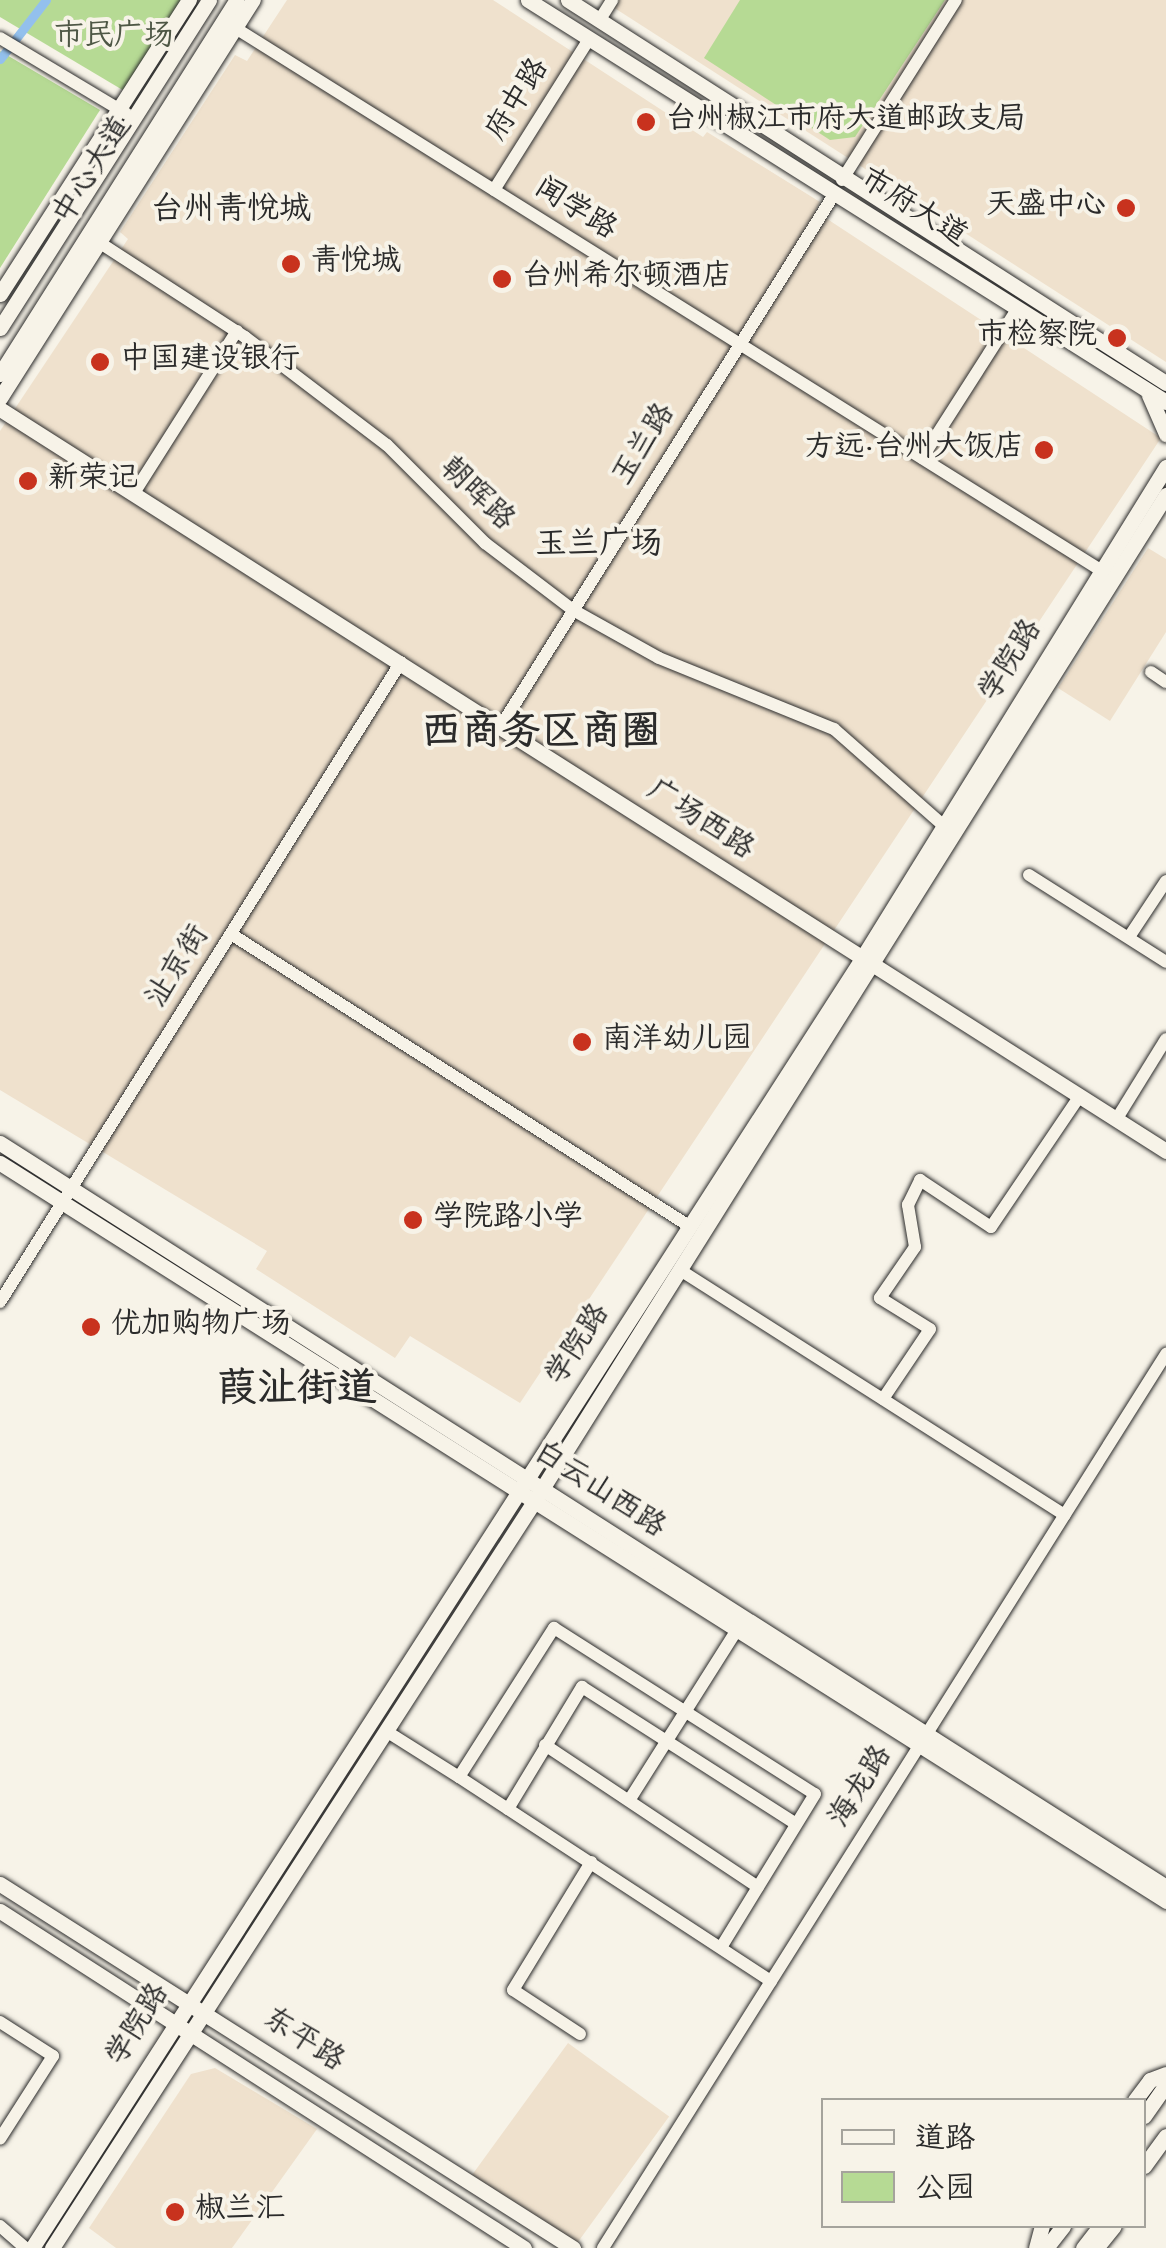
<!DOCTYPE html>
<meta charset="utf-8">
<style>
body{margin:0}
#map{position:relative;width:1166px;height:2248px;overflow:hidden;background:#f7f3e8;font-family:"Gochi Hand","LXGW WenKai TC",sans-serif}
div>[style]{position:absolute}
.built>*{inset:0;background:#efe1cd;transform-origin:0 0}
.green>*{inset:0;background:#b6da94}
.canal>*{height:9px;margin:-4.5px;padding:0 4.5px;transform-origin:4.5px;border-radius:4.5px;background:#93c0ed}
.roads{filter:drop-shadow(0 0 2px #2b2b2b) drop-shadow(0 0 2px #2b2b2b)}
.minor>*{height:12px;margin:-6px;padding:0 6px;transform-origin:6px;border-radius:6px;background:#f7f3e8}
.major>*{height:15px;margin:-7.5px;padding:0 7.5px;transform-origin:7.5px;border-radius:7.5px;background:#f7f3e8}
.dots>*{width:28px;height:28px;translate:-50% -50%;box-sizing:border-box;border:5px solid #f7f3e8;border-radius:50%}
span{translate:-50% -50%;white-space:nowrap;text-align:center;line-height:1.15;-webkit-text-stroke:8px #f7f3e8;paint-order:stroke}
.park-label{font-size:30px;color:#4e5745}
.street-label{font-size:30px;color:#2b2b2b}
.poi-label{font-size:30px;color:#2b2b2b}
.left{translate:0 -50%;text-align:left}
.right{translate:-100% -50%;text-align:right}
.neighbourhood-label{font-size:32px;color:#2b2b2b}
.district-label{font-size:40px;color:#2b2b2b;font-weight:700}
.legend{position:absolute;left:821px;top:2098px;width:325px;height:130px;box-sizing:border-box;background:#f7f3e8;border:2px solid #a5a39c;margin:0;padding:12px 18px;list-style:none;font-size:30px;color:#2b2b2b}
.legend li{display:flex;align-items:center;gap:20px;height:50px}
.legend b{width:50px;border:2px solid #a5a39c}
</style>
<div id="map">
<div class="built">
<div style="clip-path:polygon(287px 0,493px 0,703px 137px,707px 132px,820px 202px,815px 211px,1161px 438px,520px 1403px,410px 1336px,395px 1358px,256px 1269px,267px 1251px,0 1090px,0 431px,128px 239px,120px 232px,235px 55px,247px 61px)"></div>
<div style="clip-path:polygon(602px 0,1166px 0,1166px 362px)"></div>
<div style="clip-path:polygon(1148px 548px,1166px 559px,1166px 632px,1110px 721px,1058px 688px)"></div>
<div style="left:568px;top:2043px;width:125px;height:163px;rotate:36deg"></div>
<div style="clip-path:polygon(215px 2068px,317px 2129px,232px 2248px,116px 2248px,89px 2228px,191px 2074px)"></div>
</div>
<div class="green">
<div style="clip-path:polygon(0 0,185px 0,126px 92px,0 17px)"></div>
<div style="clip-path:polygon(740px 0,945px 0,855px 137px,830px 140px,704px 58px)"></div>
<div style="clip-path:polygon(0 51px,100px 110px,0 268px)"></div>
</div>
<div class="canal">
<div style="left:0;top:59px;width:75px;rotate:-52.1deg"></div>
</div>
<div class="roads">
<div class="minor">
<div style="left:599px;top:21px;width:25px;rotate:-58deg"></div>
<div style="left:229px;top:24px;width:1030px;rotate:32.07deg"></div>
<div style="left:0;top:38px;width:148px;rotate:30.9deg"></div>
<div style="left:842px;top:180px;width:213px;rotate:-57.7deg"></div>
<div style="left:494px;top:190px;width:178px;rotate:-57.8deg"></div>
<div style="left:94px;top:239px;width:180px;rotate:33deg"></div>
<div style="left:245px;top:337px;width:178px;rotate:37.3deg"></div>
<div style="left:387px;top:445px;width:139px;rotate:45deg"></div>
<div style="left:485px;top:543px;width:111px;rotate:37.3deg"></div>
<div style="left:573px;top:610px;width:98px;rotate:29.2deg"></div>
<div style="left:659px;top:658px;width:189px;rotate:22.1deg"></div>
<div style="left:834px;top:729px;width:147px;rotate:41.4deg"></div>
<div style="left:922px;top:458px;width:178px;rotate:-57.4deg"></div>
<div style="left:134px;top:493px;width:192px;rotate:-57.6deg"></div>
<div style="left:1151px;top:672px;width:18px;rotate:34deg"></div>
<div style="left:501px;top:726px;width:629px;rotate:-57.93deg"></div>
<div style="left:1029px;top:875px;width:162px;rotate:32.4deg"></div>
<div style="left:231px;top:934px;width:543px;rotate:32.52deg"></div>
<div style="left:1129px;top:937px;width:67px;rotate:-56.5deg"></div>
<div style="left:1116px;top:1120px;width:95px;rotate:-58.3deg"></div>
<div style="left:680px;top:1270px;width:456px;rotate:32.5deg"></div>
<div style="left:0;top:1302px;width:755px;rotate:-57.93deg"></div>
<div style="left:883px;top:1399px;width:84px;rotate:-56.1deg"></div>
<div style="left:930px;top:1329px;width:59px;rotate:-148.2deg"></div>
<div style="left:880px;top:1298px;width:62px;rotate:-55.5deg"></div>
<div style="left:915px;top:1247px;width:43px;rotate:-99.5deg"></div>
<div style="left:908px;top:1205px;width:28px;rotate:-64deg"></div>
<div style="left:920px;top:1180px;width:85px;rotate:33.5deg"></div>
<div style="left:991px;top:1227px;width:157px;rotate:-55.9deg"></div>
<div style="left:386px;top:1731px;width:86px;rotate:32.2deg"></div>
<div style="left:459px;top:1777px;width:177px;rotate:-57.5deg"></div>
<div style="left:554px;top:1628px;width:309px;rotate:32.5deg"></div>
<div style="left:815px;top:1794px;width:178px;rotate:121.5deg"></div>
<div style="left:545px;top:1745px;width:256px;rotate:33.7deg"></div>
<div style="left:459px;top:1777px;width:373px;rotate:33.2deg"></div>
<div style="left:630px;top:1799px;width:202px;rotate:-57.7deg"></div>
<div style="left:508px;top:1809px;width:143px;rotate:-58.8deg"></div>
<div style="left:582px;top:1687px;width:254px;rotate:32.6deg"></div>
<div style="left:0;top:2022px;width:63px;rotate:32.7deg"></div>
<div style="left:53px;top:2056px;width:98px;rotate:122.6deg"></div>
<div style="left:580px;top:2034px;width:80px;rotate:-146.7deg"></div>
<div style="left:513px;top:1990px;width:150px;rotate:-58.6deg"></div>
<div style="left:0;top:2226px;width:33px;rotate:41deg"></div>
<div style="left:603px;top:2248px;width:1057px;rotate:-57.8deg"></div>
</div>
<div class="major">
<div style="left:528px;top:0;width:754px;rotate:32.21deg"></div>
<div style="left:568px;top:0;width:710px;rotate:32.64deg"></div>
<div style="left:0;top:294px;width:350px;rotate:-57.3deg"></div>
<div style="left:0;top:328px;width:389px;rotate:-57.5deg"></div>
<div style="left:0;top:374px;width:442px;rotate:-57.7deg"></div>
<div style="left:1149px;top:395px;width:43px;rotate:66.4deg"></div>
<div style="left:0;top:398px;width:472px;rotate:-57.6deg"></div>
<div style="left:0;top:409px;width:1382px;rotate:32.47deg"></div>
<div style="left:0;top:1143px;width:1383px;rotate:32.54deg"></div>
<div style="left:0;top:1163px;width:1380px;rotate:32.33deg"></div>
<div style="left:0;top:1884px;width:679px;rotate:32.43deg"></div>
<div style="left:0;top:1911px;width:623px;rotate:32.75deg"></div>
<div style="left:1135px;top:2100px;width:25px;rotate:-53deg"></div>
<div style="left:1150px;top:2080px;width:17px;rotate:-21deg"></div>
<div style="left:1144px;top:2116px;width:38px;rotate:-55deg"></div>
<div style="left:1144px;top:2166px;width:37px;rotate:-54deg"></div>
<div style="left:32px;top:2248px;width:1532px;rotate:-57.23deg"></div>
<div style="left:861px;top:960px;width:580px;rotate:-58.26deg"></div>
<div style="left:52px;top:2248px;width:890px;rotate:-57.15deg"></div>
<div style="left:535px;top:1500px;width:1187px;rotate:-57.88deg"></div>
<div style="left:1036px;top:2248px;width:23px;rotate:-75deg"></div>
<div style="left:1046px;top:2248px;width:28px;rotate:-52deg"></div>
<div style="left:1083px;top:2248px;width:28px;rotate:-52deg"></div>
<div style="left:1096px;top:2248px;width:28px;rotate:-51deg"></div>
</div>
</div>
<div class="dots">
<div style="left:646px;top:122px;background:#c8321e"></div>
<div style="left:1126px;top:208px;background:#c8321e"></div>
<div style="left:291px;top:264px;background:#c8321e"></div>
<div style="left:502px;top:279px;background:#c8321e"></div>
<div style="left:1117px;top:338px;background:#c8321e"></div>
<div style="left:100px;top:362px;background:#c8321e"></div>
<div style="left:1044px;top:450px;background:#c8321e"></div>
<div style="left:28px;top:481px;background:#c8321e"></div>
<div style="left:582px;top:1042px;background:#c8321e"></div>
<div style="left:413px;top:1220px;background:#c8321e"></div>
<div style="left:91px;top:1327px;background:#c8321e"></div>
<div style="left:175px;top:2212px;background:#c8321e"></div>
</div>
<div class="park-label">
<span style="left:114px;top:39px">市民广场</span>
</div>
<div class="street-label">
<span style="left:520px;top:101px;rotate:-58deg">府中路</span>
<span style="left:95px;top:172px;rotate:-58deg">中心大道</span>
<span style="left:912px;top:210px;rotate:32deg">市府大道</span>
<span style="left:574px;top:211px;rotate:32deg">闻学路</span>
<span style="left:646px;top:446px;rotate:-58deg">玉兰路</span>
<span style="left:475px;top:496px;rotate:44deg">朝晖路</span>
<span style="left:1013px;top:662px;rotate:-58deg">学院路</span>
<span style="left:699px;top:822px;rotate:33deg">广场西路</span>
<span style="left:180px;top:968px;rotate:-58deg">沚京街</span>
<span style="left:580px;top:1346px;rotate:-57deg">学院路</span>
<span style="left:598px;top:1492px;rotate:33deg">白云山西路</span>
<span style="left:863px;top:1788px;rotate:-58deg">海龙路</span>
<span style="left:140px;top:2026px;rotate:-58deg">学院路</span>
<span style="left:302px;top:2042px;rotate:33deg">东平路</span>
</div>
<div class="poi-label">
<span class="left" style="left:666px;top:122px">台州椒江市府大道邮政支局</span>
<span class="right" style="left:1106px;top:208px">天盛中心</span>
<span class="left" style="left:311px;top:264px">青悦城</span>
<span class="left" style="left:522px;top:279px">台州希尔顿酒店</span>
<span class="right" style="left:1097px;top:338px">市检察院</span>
<span class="left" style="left:120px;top:362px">中国建设银行</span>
<span class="right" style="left:1024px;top:450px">方远·台州大饭店</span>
<span class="left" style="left:48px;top:481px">新荣记</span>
<span class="left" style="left:602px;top:1042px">南洋幼儿园</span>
<span class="left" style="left:433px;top:1220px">学院路小学</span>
<span class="left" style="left:111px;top:1327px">优加购物广场</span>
<span class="left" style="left:195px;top:2212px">椒兰汇</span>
</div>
<div class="neighbourhood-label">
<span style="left:231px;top:212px">台州青悦城</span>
<span style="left:599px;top:547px">玉兰广场</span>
</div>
<div class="district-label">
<span style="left:541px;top:736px">西商务区商圈</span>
<span style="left:297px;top:1393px">葭沚街道</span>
</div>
<ul class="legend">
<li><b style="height:12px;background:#f7f3e8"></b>道路</li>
<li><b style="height:28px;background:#b6da94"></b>公园</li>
</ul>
</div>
